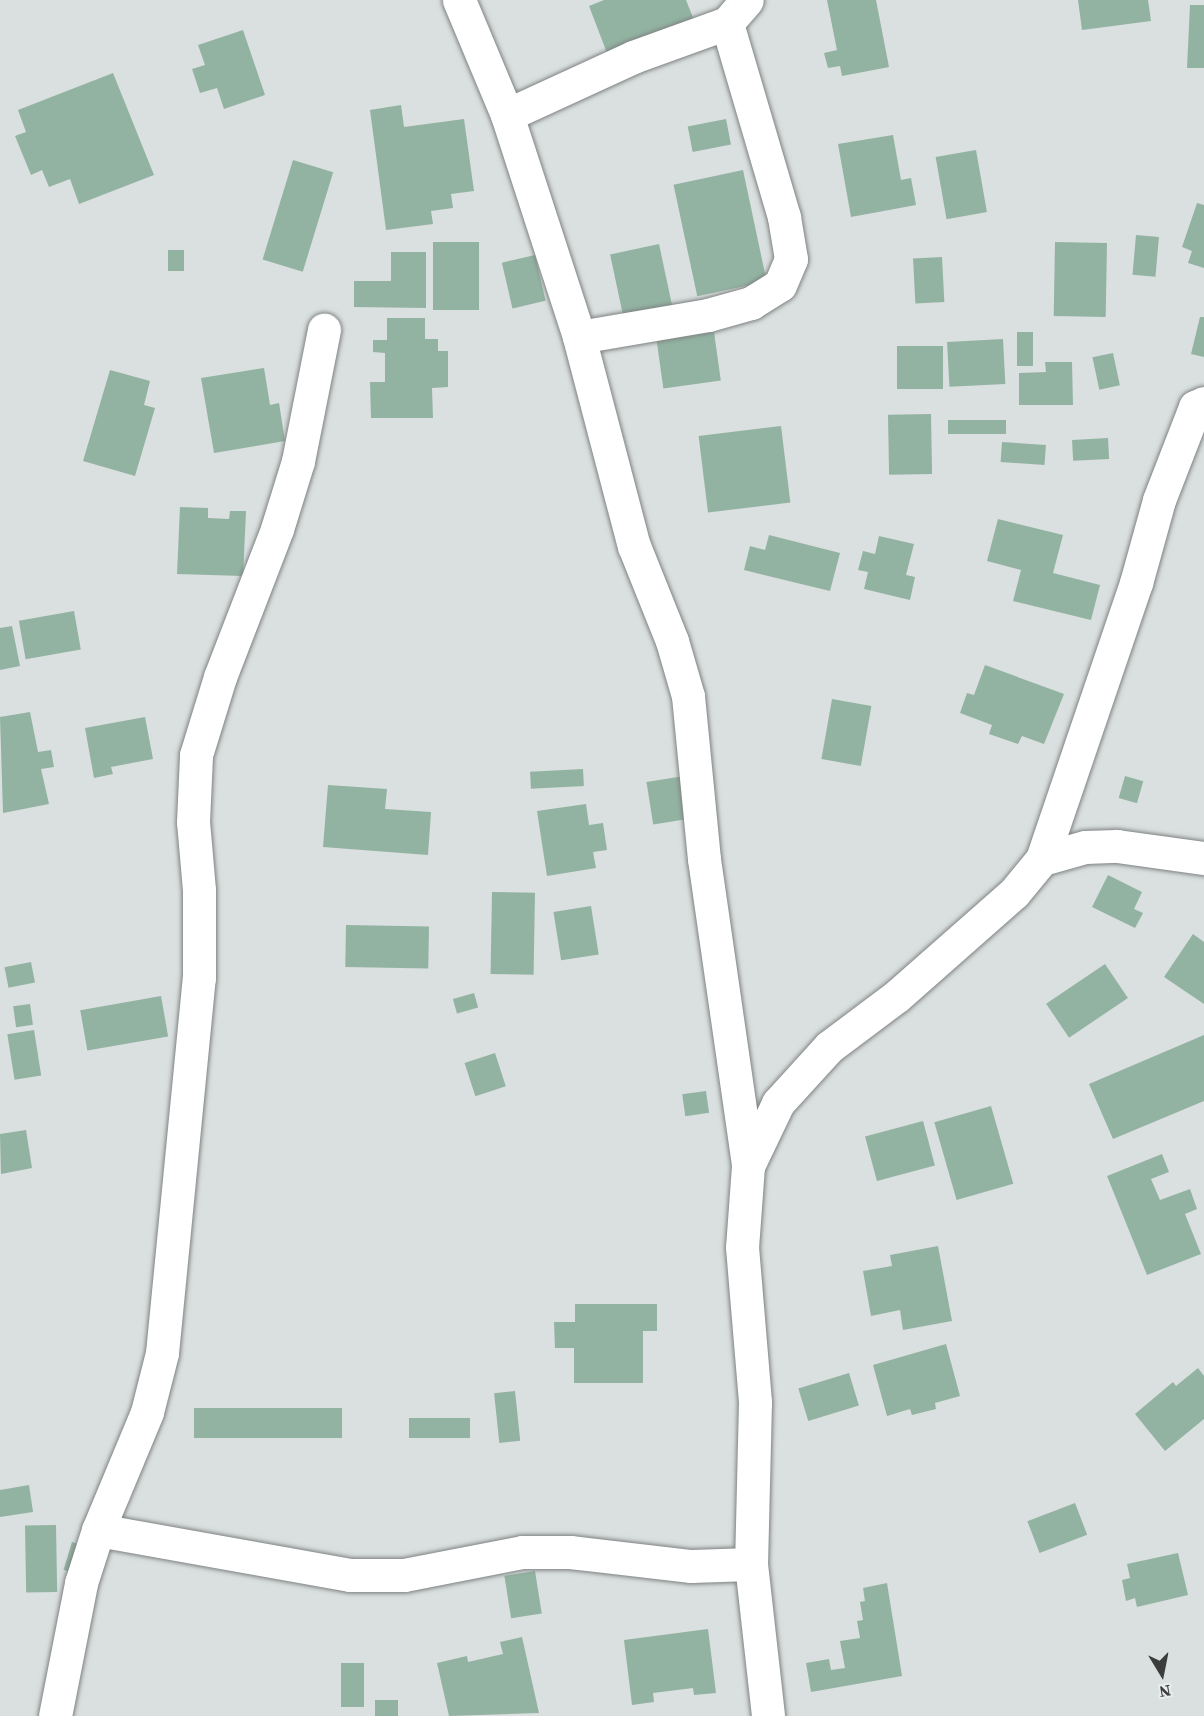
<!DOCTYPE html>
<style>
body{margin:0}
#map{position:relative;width:1204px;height:1716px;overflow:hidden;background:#dadfdf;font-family:"Source Serif 4",serif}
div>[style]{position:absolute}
.building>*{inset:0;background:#93b3a2;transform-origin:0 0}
.roads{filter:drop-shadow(0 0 2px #7e8382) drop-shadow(0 0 2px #7e8382)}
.street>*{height:33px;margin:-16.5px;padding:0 16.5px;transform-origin:16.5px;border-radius:16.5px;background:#fff}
span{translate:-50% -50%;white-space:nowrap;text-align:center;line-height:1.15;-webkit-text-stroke:5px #e8edec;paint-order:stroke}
.north{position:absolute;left:1132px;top:1644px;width:60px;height:60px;-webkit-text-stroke:4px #e8edec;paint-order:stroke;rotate:170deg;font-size:16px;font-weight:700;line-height:24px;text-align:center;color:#3b3d3d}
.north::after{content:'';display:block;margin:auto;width:21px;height:27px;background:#3b3d3d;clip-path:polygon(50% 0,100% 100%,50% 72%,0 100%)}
</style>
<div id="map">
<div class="building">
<div style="clip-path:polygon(604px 0,686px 0,694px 20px,607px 53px,589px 6px)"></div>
<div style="clip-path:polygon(827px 0,876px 0,889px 67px,842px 76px,840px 66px,828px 68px,824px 53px,837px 50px)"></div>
<div style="clip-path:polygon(1078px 0,1148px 0,1151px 21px,1082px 30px)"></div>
<div style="clip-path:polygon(1190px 5px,1204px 5px,1204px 68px,1187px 68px)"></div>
<div style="clip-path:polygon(243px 30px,265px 95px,224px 109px,217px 88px,200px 93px,192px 69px,205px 65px,198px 45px)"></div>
<div style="clip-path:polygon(113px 73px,154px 175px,79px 204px,70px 179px,49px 187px,42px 170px,31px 175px,15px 136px,26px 132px,18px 110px)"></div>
<div style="clip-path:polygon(401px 105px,404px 127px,464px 119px,474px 191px,451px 194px,453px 208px,431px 211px,433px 224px,386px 230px,370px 110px)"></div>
<div style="left:726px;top:119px;width:26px;height:39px;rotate:79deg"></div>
<div style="clip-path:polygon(893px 135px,901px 180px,911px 178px,916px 205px,851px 217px,838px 144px)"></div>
<div style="left:976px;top:150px;width:63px;height:41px;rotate:80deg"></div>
<div style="left:293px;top:160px;width:42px;height:104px;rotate:17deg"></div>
<div style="left:743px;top:170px;width:114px;height:71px;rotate:78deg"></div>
<div style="clip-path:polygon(1197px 203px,1204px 205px,1204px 268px,1188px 263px,1192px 251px,1182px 247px)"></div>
<div style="left:1136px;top:235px;width:23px;height:40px;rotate:5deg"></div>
<div style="left:433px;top:242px;width:46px;height:68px"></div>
<div style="left:1055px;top:242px;width:52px;height:74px;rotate:1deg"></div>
<div style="left:659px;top:244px;width:66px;height:50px;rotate:78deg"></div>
<div style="left:184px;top:250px;width:21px;height:16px;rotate:90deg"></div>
<div style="clip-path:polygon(391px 252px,426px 252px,426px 308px,354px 307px,354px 281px,391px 281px)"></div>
<div style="left:535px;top:255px;width:47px;height:34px;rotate:77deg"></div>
<div style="left:942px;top:257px;width:45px;height:29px;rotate:87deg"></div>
<div style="clip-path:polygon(1200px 317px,1204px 317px,1204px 357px,1191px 354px)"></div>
<div style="clip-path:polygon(387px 318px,425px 318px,425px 339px,438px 339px,438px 351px,448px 351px,448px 387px,432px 388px,433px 418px,371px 418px,370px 382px,385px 382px,385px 353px,373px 352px,373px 340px,387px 340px)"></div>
<div style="left:714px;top:332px;width:49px;height:58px;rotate:82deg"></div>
<div style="left:1017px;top:332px;width:16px;height:34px"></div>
<div style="left:1003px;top:339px;width:45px;height:56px;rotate:87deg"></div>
<div style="left:897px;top:346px;width:46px;height:43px"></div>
<div style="left:1113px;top:353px;width:33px;height:21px;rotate:78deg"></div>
<div style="clip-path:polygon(1045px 362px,1072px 362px,1073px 405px,1019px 405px,1019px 373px,1046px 372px)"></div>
<div style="clip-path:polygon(264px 368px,270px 405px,279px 403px,285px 441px,214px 453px,201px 378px)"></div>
<div style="clip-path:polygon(110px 370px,150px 381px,144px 405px,155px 408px,135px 476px,83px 461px)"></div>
<div style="left:931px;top:414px;width:60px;height:43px;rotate:89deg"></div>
<div style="left:948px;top:420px;width:58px;height:14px"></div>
<div style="left:781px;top:426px;width:77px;height:83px;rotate:83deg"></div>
<div style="left:1108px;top:438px;width:21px;height:36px;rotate:87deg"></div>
<div style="left:1002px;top:442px;width:44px;height:20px;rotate:4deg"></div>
<div style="clip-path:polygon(180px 507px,208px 508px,208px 518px,229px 519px,230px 511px,246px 511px,243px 576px,177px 574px)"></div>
<div style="clip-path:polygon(998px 519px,1063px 535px,1053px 573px,1100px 585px,1091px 620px,1013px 601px,1021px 570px,987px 561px)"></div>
<div style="clip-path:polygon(769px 535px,840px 553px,830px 591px,744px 570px,750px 546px,765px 550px)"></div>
<div style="clip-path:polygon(879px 536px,914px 544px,906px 575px,915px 577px,910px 600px,864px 589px,868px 572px,858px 570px,863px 551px,875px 554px)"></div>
<div style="left:74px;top:611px;width:39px;height:56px;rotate:80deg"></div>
<div style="clip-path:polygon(12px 626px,20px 666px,0 670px,0 628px)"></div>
<div style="clip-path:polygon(985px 665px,1064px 694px,1044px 744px,1022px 736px,1018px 744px,989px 734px,992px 725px,960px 713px,967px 693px,974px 695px)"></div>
<div style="left:832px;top:699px;width:40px;height:61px;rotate:10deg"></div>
<div style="clip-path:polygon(30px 712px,38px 752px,51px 750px,54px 767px,41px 769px,49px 804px,3px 813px,0 717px)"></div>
<div style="clip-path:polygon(145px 717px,153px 759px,111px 767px,113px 774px,94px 778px,85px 728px)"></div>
<div style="left:583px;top:769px;width:17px;height:53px;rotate:87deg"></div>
<div style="left:684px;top:776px;width:43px;height:38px;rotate:81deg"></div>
<div style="left:1125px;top:776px;width:19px;height:23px;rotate:16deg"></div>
<div style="clip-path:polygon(328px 785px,387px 789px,385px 809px,431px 812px,428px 855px,323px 847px)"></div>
<div style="clip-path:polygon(586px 804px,589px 825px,603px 823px,607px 850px,593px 852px,596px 868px,547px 876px,537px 811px)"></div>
<div style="clip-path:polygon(1108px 875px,1142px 892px,1134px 909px,1143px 913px,1135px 928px,1092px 907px)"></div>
<div style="left:492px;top:892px;width:43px;height:82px;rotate:1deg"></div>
<div style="left:591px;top:906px;width:49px;height:38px;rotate:81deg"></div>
<div style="left:346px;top:925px;width:83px;height:42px;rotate:1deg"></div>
<div style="clip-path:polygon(1193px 934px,1204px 942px,1204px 1004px,1164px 977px)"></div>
<div style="left:31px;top:962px;width:21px;height:27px;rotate:79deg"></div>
<div style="left:1105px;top:964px;width:41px;height:71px;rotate:56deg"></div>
<div style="left:474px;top:993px;width:15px;height:22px;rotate:74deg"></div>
<div style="left:161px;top:996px;width:41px;height:82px;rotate:80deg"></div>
<div style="left:30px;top:1004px;width:21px;height:17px;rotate:82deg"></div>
<div style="left:34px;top:1030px;width:46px;height:27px;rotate:81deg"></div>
<div style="clip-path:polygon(1204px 1035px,1204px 1101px,1113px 1139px,1089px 1084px)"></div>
<div style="left:495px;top:1053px;width:35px;height:32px;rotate:72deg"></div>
<div style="left:706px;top:1091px;width:22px;height:24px;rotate:82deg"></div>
<div style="left:991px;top:1106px;width:81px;height:59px;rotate:74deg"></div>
<div style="left:923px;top:1121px;width:46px;height:60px;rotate:75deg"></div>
<div style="clip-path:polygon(26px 1130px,32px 1168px,1px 1174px,0 1134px)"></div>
<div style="clip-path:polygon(1162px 1154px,1169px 1172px,1151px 1179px,1160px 1200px,1190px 1189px,1197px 1209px,1185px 1214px,1201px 1254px,1147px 1275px,1107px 1176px)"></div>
<div style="clip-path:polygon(938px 1246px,952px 1321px,903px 1330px,900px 1310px,871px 1316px,863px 1271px,892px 1266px,890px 1255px)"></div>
<div style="clip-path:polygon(575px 1304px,657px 1304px,657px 1331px,643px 1331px,643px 1383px,574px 1383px,574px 1348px,555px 1348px,554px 1322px,575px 1322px)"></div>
<div style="clip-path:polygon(946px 1344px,960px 1396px,935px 1403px,936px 1409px,912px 1415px,910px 1409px,887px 1416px,873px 1365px)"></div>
<div style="clip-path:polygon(1198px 1368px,1204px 1376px,1204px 1419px,1165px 1451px,1135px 1414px,1173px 1382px,1176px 1386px)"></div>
<div style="left:849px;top:1373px;width:34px;height:53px;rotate:73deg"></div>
<div style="left:515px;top:1391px;width:50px;height:21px;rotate:84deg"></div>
<div style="left:194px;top:1408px;width:148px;height:30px"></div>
<div style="left:409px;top:1418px;width:61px;height:20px"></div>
<div style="clip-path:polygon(29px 1485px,33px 1512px,0 1517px,0 1490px)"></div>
<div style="left:1075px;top:1503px;width:34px;height:51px;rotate:69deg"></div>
<div style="left:56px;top:1525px;width:67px;height:31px;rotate:89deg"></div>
<div style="left:72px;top:1542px;width:17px;height:29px;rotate:17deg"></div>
<div style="clip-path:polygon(1178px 1553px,1188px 1595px,1137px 1607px,1135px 1598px,1126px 1601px,1122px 1580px,1130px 1578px,1127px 1564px)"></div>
<div style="left:535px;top:1571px;width:43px;height:31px;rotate:81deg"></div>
<div style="clip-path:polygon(887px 1583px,902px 1676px,811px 1692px,806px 1663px,829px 1659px,831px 1670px,845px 1668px,840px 1641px,860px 1638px,857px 1621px,863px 1620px,860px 1602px,865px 1601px,863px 1588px)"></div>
<div style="clip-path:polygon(708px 1629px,716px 1693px,694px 1695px,693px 1688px,653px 1693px,654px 1702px,632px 1705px,624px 1640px)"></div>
<div style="clip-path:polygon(522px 1637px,539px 1713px,449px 1716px,437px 1663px,467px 1656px,468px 1662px,503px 1654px,500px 1642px)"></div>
<div style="left:341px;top:1663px;width:23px;height:44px"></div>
<div style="left:375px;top:1700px;width:23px;height:16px"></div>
</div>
<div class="roads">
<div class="street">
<div style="left:459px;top:0;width:125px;rotate:67.3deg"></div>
<div style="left:507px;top:115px;width:233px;rotate:72deg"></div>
<div style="left:579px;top:337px;width:216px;rotate:75.3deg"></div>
<div style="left:634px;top:546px;width:102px;rotate:68.2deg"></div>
<div style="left:672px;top:641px;width:57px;rotate:73.8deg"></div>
<div style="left:688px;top:696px;width:164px;rotate:84.4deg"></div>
<div style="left:704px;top:859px;width:310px;rotate:81.8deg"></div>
<div style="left:748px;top:1166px;width:81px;rotate:94.2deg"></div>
<div style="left:742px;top:1247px;width:156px;rotate:85.2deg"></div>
<div style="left:755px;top:1402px;width:162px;rotate:91.4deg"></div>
<div style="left:751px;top:1564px;width:153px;rotate:83.6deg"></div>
<div style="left:507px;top:115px;width:139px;rotate:-24.7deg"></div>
<div style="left:633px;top:57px;width:100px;rotate:-19.9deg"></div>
<div style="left:727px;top:23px;width:30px;rotate:-49deg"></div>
<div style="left:579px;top:337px;width:131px;rotate:-9.7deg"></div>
<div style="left:708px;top:315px;width:45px;rotate:-15.6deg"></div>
<div style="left:751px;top:303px;width:34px;rotate:-32deg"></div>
<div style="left:780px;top:285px;width:28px;rotate:-67deg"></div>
<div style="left:791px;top:259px;width:43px;rotate:-99.5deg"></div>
<div style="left:784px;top:217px;width:202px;rotate:-106.4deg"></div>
<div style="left:1042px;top:859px;width:292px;rotate:-71.2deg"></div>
<div style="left:1136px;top:583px;width:86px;rotate:-74.5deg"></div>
<div style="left:1159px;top:500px;width:100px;rotate:-68.8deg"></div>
<div style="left:1195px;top:407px;width:10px;rotate:-24deg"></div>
<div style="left:748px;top:1166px;width:70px;rotate:-64.5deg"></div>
<div style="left:778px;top:1103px;width:76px;rotate:-47.7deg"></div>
<div style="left:829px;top:1047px;width:85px;rotate:-36.9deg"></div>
<div style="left:897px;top:996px;width:156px;rotate:-41.4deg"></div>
<div style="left:1014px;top:893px;width:44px;rotate:-50.5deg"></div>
<div style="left:1042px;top:859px;width:45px;rotate:-15.6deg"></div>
<div style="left:1085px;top:847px;width:32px;rotate:-2deg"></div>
<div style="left:1117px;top:846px;width:88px;rotate:7.9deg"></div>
<div style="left:98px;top:1530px;width:256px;rotate:10.1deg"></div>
<div style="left:350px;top:1575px;width:54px"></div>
<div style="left:404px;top:1575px;width:120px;rotate:-11deg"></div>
<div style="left:522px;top:1552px;width:48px"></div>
<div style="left:570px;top:1552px;width:122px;rotate:6.6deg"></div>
<div style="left:691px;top:1566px;width:60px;rotate:-1.9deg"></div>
<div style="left:55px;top:1716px;width:136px;rotate:-78.9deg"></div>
<div style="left:81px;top:1583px;width:56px;rotate:-72.2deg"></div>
<div style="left:98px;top:1530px;width:128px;rotate:-67.4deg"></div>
<div style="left:147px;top:1412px;width:61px;rotate:-75.7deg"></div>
<div style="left:162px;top:1353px;width:377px;rotate:-84.4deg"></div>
<div style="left:199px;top:978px;width:88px;rotate:-90deg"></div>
<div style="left:199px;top:890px;width:68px;rotate:-95deg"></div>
<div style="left:193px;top:822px;width:67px;rotate:-87.4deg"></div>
<div style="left:196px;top:755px;width:82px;rotate:-72.9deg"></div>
<div style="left:220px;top:677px;width:159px;rotate:-68.9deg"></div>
<div style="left:277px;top:529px;width:71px;rotate:-72.8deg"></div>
<div style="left:298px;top:461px;width:134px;rotate:-78.8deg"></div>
</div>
</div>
<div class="north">N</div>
</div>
